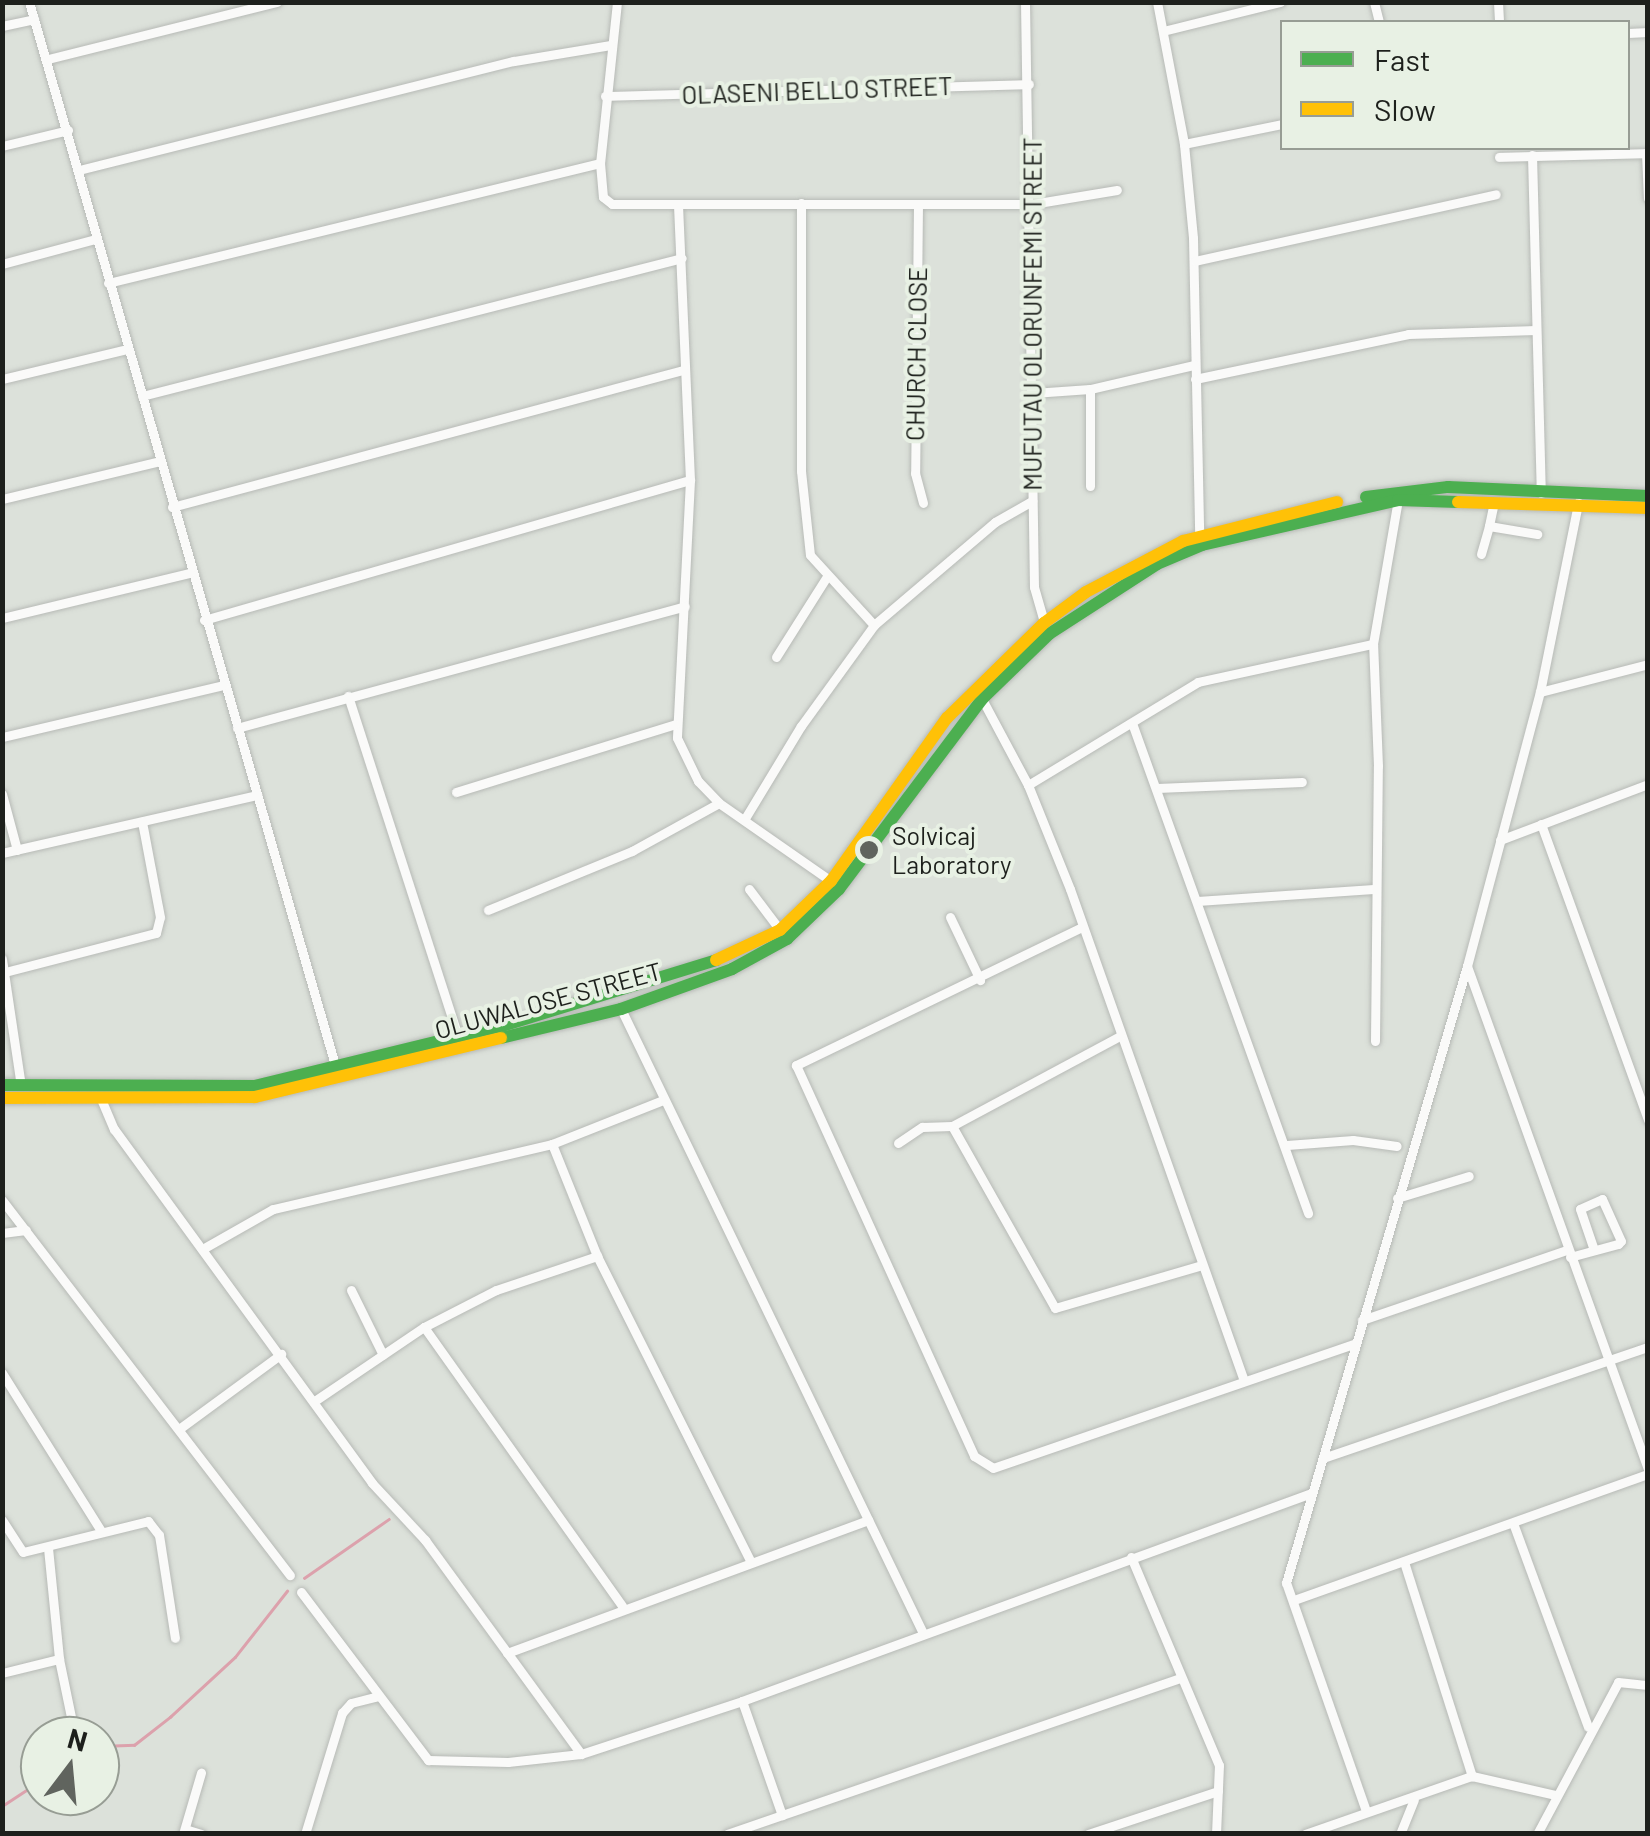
<!DOCTYPE html>
<style>
body{margin:0}
#map{position:relative;width:1650px;height:1836px;overflow:hidden;background:#dce1da;font-family:Barlow,sans-serif}
div>[style]{position:absolute}
.stream>*{height:2.5px;margin:-1.25px;padding:0 1.25px;transform-origin:1.25px;border-radius:1.25px;background:#dca1ac}
.roads{filter:drop-shadow(0 0 2px #b7bab6) drop-shadow(0 0 2px #b7bab6)}
.street>*{height:9px;margin:-4.5px;padding:0 4.5px;transform-origin:4.5px;border-radius:4.5px;background:#fafaf9}
.fast>*{height:12px;margin:-6px;padding:0 6px;transform-origin:6px;border-radius:6px;background:#4caf50}
.slow>*{height:12px;margin:-6px;padding:0 6px;transform-origin:6px;border-radius:6px;background:#ffc107}
.dots>*{width:28px;height:28px;translate:-50% -50%;box-sizing:border-box;border:5px solid #e8f1e4;border-radius:50%}
span{translate:-50% -50%;white-space:nowrap;text-align:center;line-height:1.15;-webkit-text-stroke:8px #e8f1e4;paint-order:stroke}
.street-label{font-size:25px;color:#1d201c}
.poi-label{font-size:25px;color:#1d201c}
.left{translate:0 -50%;text-align:left}
.frame{position:absolute;inset:0;border:5px solid #1d201c;pointer-events:none}
.legend{position:absolute;left:1280px;top:20px;width:350px;height:130px;box-sizing:border-box;background:#e8f1e4;border:2px solid #979d94;margin:0;padding:12px 18px;list-style:none;font-size:30px;color:#1d201c}
.legend li{display:flex;align-items:center;gap:20px;height:50px}
.legend b{width:50px;border:2px solid #979d94}
.north{position:absolute;left:20px;top:1716px;width:100px;height:100px;box-sizing:border-box;background:#e8f1e4;border:2px solid #979d94;border-radius:50%;rotate:16deg;font-size:28px;font-weight:700;line-height:40px;text-align:center;color:#1d201c}
.north::after{content:'';display:block;margin:auto;width:35px;height:45px;background:#60645e;clip-path:polygon(50% 0,100% 100%,50% 72%,0 100%)}
</style>
<div id="map">
<div class="stream">
<div style="left:304px;top:1578px;width:103px;rotate:-34.8deg"></div>
<div style="left:100px;top:1746px;width:34px;rotate:-2deg"></div>
<div style="left:134px;top:1745px;width:46px;rotate:-37.9deg"></div>
<div style="left:170px;top:1717px;width:88px;rotate:-42.7deg"></div>
<div style="left:235px;top:1657px;width:84px;rotate:-51.8deg"></div>
<div style="left:2px;top:1806px;width:45px;rotate:-33.3deg"></div>
</div>
<div class="roads">
<div class="street">
<div style="left:29px;top:2px;width:1106px;rotate:73.94deg"></div>
<div style="left:617px;top:2px;width:162px;rotate:96deg"></div>
<div style="left:600px;top:163px;width:34px;rotate:85deg"></div>
<div style="left:603px;top:197px;width:11px;rotate:38deg"></div>
<div style="left:612px;top:204px;width:420px"></div>
<div style="left:1032px;top:204px;width:86px;rotate:-9.4deg"></div>
<div style="left:1025px;top:2px;width:585px;rotate:89.12deg"></div>
<div style="left:1034px;top:587px;width:37px;rotate:74deg"></div>
<div style="left:1157px;top:2px;width:145px;rotate:79.2deg"></div>
<div style="left:1184px;top:144px;width:94px;rotate:84.5deg"></div>
<div style="left:1193px;top:238px;width:297px;rotate:88.8deg"></div>
<div style="left:1374px;top:2px;width:21px;rotate:76deg"></div>
<div style="left:1498px;top:2px;width:20px;rotate:87deg"></div>
<div style="left:2px;top:26px;width:33px;rotate:-12deg"></div>
<div style="left:1163px;top:31px;width:121px;rotate:-13.9deg"></div>
<div style="left:1628px;top:33px;width:20px;rotate:-3deg"></div>
<div style="left:48px;top:59px;width:236px;rotate:-14deg"></div>
<div style="left:605px;top:96px;width:424px;rotate:-1.6deg"></div>
<div style="left:1184px;top:144px;width:100px;rotate:-11.5deg"></div>
<div style="left:2px;top:146px;width:68px;rotate:-13.6deg"></div>
<div style="left:1646px;top:153px;width:45px;rotate:87.5deg"></div>
<div style="left:1532px;top:155px;width:338px;rotate:88.5deg"></div>
<div style="left:1499px;top:157px;width:149px;rotate:-1.5deg"></div>
<div style="left:79px;top:170px;width:448px;rotate:-14.1deg"></div>
<div style="left:514px;top:61px;width:98px;rotate:-9.4deg"></div>
<div style="left:801px;top:203px;width:268px;rotate:90deg"></div>
<div style="left:801px;top:471px;width:84px;rotate:83.9deg"></div>
<div style="left:810px;top:555px;width:95px;rotate:47.6deg"></div>
<div style="left:918px;top:204px;width:269px;rotate:90.6deg"></div>
<div style="left:915px;top:473px;width:31px;rotate:75deg"></div>
<div style="left:678px;top:205px;width:275px;rotate:87.5deg"></div>
<div style="left:690px;top:480px;width:258px;rotate:92.9deg"></div>
<div style="left:677px;top:738px;width:48px;rotate:64deg"></div>
<div style="left:698px;top:781px;width:30px;rotate:46deg"></div>
<div style="left:719px;top:803px;width:136px;rotate:34.9deg"></div>
<div style="left:1195px;top:261px;width:308px;rotate:-12.5deg"></div>
<div style="left:2px;top:264px;width:96px;rotate:-15deg"></div>
<div style="left:108px;top:283px;width:506px;rotate:-13.71deg"></div>
<div style="left:2px;top:379px;width:129px;rotate:-13.5deg"></div>
<div style="left:1195px;top:379px;width:218px;rotate:-11.9deg"></div>
<div style="left:1408px;top:334px;width:128px;rotate:-1.8deg"></div>
<div style="left:1090px;top:389px;width:97px;rotate:90deg"></div>
<div style="left:1033px;top:393px;width:57px;rotate:-4deg"></div>
<div style="left:1090px;top:389px;width:107px;rotate:-13deg"></div>
<div style="left:142px;top:396px;width:557px;rotate:-14.34deg"></div>
<div style="left:2px;top:499px;width:163px;rotate:-13.5deg"></div>
<div style="left:1494px;top:502px;width:25px;rotate:102deg"></div>
<div style="left:1489px;top:526px;width:49px;rotate:9.5deg"></div>
<div style="left:172px;top:507px;width:529px;rotate:-15.01deg"></div>
<div style="left:1481px;top:554px;width:29px;rotate:-74deg"></div>
<div style="left:2px;top:618px;width:193px;rotate:-13.5deg"></div>
<div style="left:204px;top:620px;width:506px;rotate:-16.07deg"></div>
<div style="left:776px;top:657px;width:93px;rotate:-57.7deg"></div>
<div style="left:1540px;top:692px;width:112px;rotate:-14.5deg"></div>
<div style="left:348px;top:696px;width:358px;rotate:72.1deg"></div>
<div style="left:982px;top:699px;width:98px;rotate:61.9deg"></div>
<div style="left:1028px;top:785px;width:112px;rotate:68deg"></div>
<div style="left:1070px;top:889px;width:522px;rotate:70.52deg"></div>
<div style="left:1132px;top:723px;width:521px;rotate:70.24deg"></div>
<div style="left:237px;top:728px;width:464px;rotate:-15.2deg"></div>
<div style="left:2px;top:737px;width:227px;rotate:-13.2deg"></div>
<div style="left:1028px;top:785px;width:199px;rotate:-31.2deg"></div>
<div style="left:1198px;top:682px;width:179px;rotate:-12.3deg"></div>
<div style="left:1157px;top:788px;width:145px;rotate:-2.4deg"></div>
<div style="left:456px;top:792px;width:229px;rotate:-17.2deg"></div>
<div style="left:2px;top:794px;width:58px;rotate:75deg"></div>
<div style="left:744px;top:820px;width:110px;rotate:-58.8deg"></div>
<div style="left:801px;top:726px;width:125px;rotate:-54.1deg"></div>
<div style="left:874px;top:625px;width:159px;rotate:-40.4deg"></div>
<div style="left:995px;top:522px;width:43px;rotate:-29.6deg"></div>
<div style="left:1541px;top:824px;width:315px;rotate:70.1deg"></div>
<div style="left:1500px;top:840px;width:158px;rotate:-20.7deg"></div>
<div style="left:2px;top:853px;width:262px;rotate:-12.8deg"></div>
<div style="left:749px;top:889px;width:51px;rotate:52.9deg"></div>
<div style="left:1198px;top:901px;width:175px;rotate:-3.9deg"></div>
<div style="left:488px;top:910px;width:156px;rotate:-22.3deg"></div>
<div style="left:632px;top:851px;width:99px;rotate:-28.9deg"></div>
<div style="left:950px;top:917px;width:70px;rotate:64.5deg"></div>
<div style="left:1082px;top:927px;width:318px;rotate:154.2deg"></div>
<div style="left:796px;top:1065px;width:430px;rotate:65.5deg"></div>
<div style="left:974px;top:1456px;width:22px;rotate:32deg"></div>
<div style="left:993px;top:1468px;width:382px;rotate:-19deg"></div>
<div style="left:2px;top:959px;width:128px;rotate:81.5deg"></div>
<div style="left:1467px;top:966px;width:535px;rotate:70.21deg"></div>
<div style="left:5px;top:972px;width:156px;rotate:-14.5deg"></div>
<div style="left:156px;top:933px;width:16px;rotate:-76deg"></div>
<div style="left:160px;top:917px;width:97px;rotate:-100.7deg"></div>
<div style="left:621px;top:1009px;width:691px;rotate:64.18deg"></div>
<div style="left:1375px;top:1041px;width:275px;rotate:-89.4deg"></div>
<div style="left:1378px;top:766px;width:122px;rotate:-92.3deg"></div>
<div style="left:1373px;top:644px;width:146px;rotate:-80.2deg"></div>
<div style="left:101px;top:1099px;width:33px;rotate:67deg"></div>
<div style="left:114px;top:1129px;width:438px;rotate:53.9deg"></div>
<div style="left:372px;top:1483px;width:78px;rotate:47.1deg"></div>
<div style="left:425px;top:1540px;width:265px;rotate:53.9deg"></div>
<div style="left:952px;top:1126px;width:209px;rotate:60.5deg"></div>
<div style="left:1055px;top:1308px;width:150px;rotate:-16.3deg"></div>
<div style="left:898px;top:1143px;width:29px;rotate:-34deg"></div>
<div style="left:922px;top:1127px;width:30px;rotate:-2deg"></div>
<div style="left:952px;top:1126px;width:191px;rotate:-28.2deg"></div>
<div style="left:552px;top:1144px;width:121px;rotate:68.1deg"></div>
<div style="left:597px;top:1256px;width:343px;rotate:63.3deg"></div>
<div style="left:1287px;top:1145px;width:66px;rotate:-4.3deg"></div>
<div style="left:1353px;top:1140px;width:44px;rotate:7.8deg"></div>
<div style="left:1397px;top:1198px;width:75px;rotate:-17deg"></div>
<div style="left:2px;top:1200px;width:473px;rotate:52.5deg"></div>
<div style="left:2px;top:1233px;width:24px;rotate:-7deg"></div>
<div style="left:206px;top:1247px;width:77px;rotate:-29.6deg"></div>
<div style="left:273px;top:1209px;width:286px;rotate:-13.1deg"></div>
<div style="left:552px;top:1144px;width:119px;rotate:-21.6deg"></div>
<div style="left:1570px;top:1257px;width:50px;rotate:-15.2deg"></div>
<div style="left:1618px;top:1244px;width:4px;rotate:-45deg"></div>
<div style="left:1621px;top:1241px;width:46px;rotate:-114.3deg"></div>
<div style="left:1602px;top:1199px;width:24px;rotate:156deg"></div>
<div style="left:1580px;top:1209px;width:43px;rotate:71.1deg"></div>
<div style="left:351px;top:1290px;width:72px;rotate:63.8deg"></div>
<div style="left:1362px;top:1320px;width:217px;rotate:-18.9deg"></div>
<div style="left:424px;top:1327px;width:342px;rotate:54.6deg"></div>
<div style="left:2px;top:1373px;width:186px;rotate:57.9deg"></div>
<div style="left:316px;top:1400px;width:130px;rotate:-34.1deg"></div>
<div style="left:424px;top:1327px;width:81px;rotate:-27.2deg"></div>
<div style="left:496px;top:1290px;width:107px;rotate:-18.6deg"></div>
<div style="left:179px;top:1429px;width:127px;rotate:-36.3deg"></div>
<div style="left:1323px;top:1458px;width:343px;rotate:-18.9deg"></div>
<div style="left:2px;top:1520px;width:38px;rotate:57deg"></div>
<div style="left:23px;top:1552px;width:129px;rotate:-13.9deg"></div>
<div style="left:148px;top:1521px;width:18px;rotate:52deg"></div>
<div style="left:159px;top:1535px;width:104px;rotate:81.2deg"></div>
<div style="left:1513px;top:1523px;width:217px;rotate:69.8deg"></div>
<div style="left:48px;top:1548px;width:112px;rotate:84.3deg"></div>
<div style="left:59px;top:1659px;width:79px;rotate:78.3deg"></div>
<div style="left:1131px;top:1557px;width:226px;rotate:67.1deg"></div>
<div style="left:1219px;top:1765px;width:69px;rotate:92.5deg"></div>
<div style="left:1404px;top:1562px;width:225px;rotate:72.4deg"></div>
<div style="left:301px;top:1592px;width:211px;rotate:52.9deg"></div>
<div style="left:428px;top:1760px;width:80px;rotate:1.4deg"></div>
<div style="left:508px;top:1762px;width:73px;rotate:-6.3deg"></div>
<div style="left:581px;top:1754px;width:169px;rotate:-18.2deg"></div>
<div style="left:742px;top:1701px;width:604px;rotate:-20.06deg"></div>
<div style="left:1294px;top:1600px;width:376px;rotate:-19.6deg"></div>
<div style="left:507px;top:1653px;width:385px;rotate:-20.2deg"></div>
<div style="left:2px;top:1673px;width:59px;rotate:-13.8deg"></div>
<div style="left:742px;top:1701px;width:121px;rotate:70.7deg"></div>
<div style="left:1366px;top:1811px;width:242px;rotate:-109.3deg"></div>
<div style="left:1286px;top:1583px;width:643px;rotate:-73.65deg"></div>
<div style="left:1467px;top:966px;width:284px;rotate:-75.1deg"></div>
<div style="left:1540px;top:692px;width:193px;rotate:-78.6deg"></div>
<div style="left:185px;top:1829px;width:17px;rotate:17deg"></div>
<div style="left:183px;top:1834px;width:64px;rotate:-73.6deg"></div>
<div style="left:305px;top:1834px;width:127px;rotate:-73deg"></div>
<div style="left:342px;top:1713px;width:13px;rotate:-48deg"></div>
<div style="left:351px;top:1703px;width:29px;rotate:-14deg"></div>
<div style="left:727px;top:1834px;width:480px;rotate:-19deg"></div>
<div style="left:1088px;top:1834px;width:137px;rotate:-18.3deg"></div>
<div style="left:1305px;top:1834px;width:177px;rotate:-19.2deg"></div>
<div style="left:1472px;top:1776px;width:85px;rotate:12.9deg"></div>
<div style="left:1400px;top:1834px;width:37px;rotate:-68deg"></div>
<div style="left:1537px;top:1834px;width:172px;rotate:-61.9deg"></div>
<div style="left:1618px;top:1682px;width:30px;rotate:6deg"></div>
</div>
<div class="fast">
<div style="left:1366px;top:497px;width:83px;rotate:-7deg"></div>
<div style="left:1448px;top:487px;width:200px;rotate:2.6deg"></div>
<div style="left:501px;top:1038px;width:123px;rotate:-13.6deg"></div>
<div style="left:621px;top:1009px;width:118px;rotate:-19.8deg"></div>
<div style="left:732px;top:969px;width:63px;rotate:-28.6deg"></div>
<div style="left:787px;top:939px;width:72px;rotate:-43.9deg"></div>
<div style="left:839px;top:889px;width:238px;rotate:-53deg"></div>
<div style="left:982px;top:699px;width:93px;rotate:-44.1deg"></div>
<div style="left:1049px;top:634px;width:129px;rotate:-32.9deg"></div>
<div style="left:1157px;top:564px;width:49px;rotate:-22.9deg"></div>
<div style="left:1202px;top:545px;width:201px;rotate:-12.9deg"></div>
<div style="left:1398px;top:500px;width:60px;rotate:1.9deg"></div>
<div style="left:2px;top:1085px;width:253px;rotate:0.2deg"></div>
<div style="left:255px;top:1086px;width:254px;rotate:-13.7deg"></div>
<div style="left:502px;top:1026px;width:224px;rotate:-17.1deg"></div>
</div>
<div class="slow">
<div style="left:1458px;top:502px;width:190px;rotate:1.8deg"></div>
<div style="left:716px;top:960px;width:71px;rotate:-25.1deg"></div>
<div style="left:780px;top:930px;width:71px;rotate:-43.9deg"></div>
<div style="left:831px;top:881px;width:200px;rotate:-54.6deg"></div>
<div style="left:947px;top:718px;width:136px;rotate:-44.4deg"></div>
<div style="left:1044px;top:623px;width:52px;rotate:-36.4deg"></div>
<div style="left:1086px;top:592px;width:110px;rotate:-27.7deg"></div>
<div style="left:1183px;top:541px;width:159px;rotate:-14.2deg"></div>
<div style="left:2px;top:1098px;width:253px;rotate:-0.2deg"></div>
<div style="left:255px;top:1097px;width:253px;rotate:-13.5deg"></div>
</div>
</div>
<div class="dots">
<div style="left:869px;top:850px;background:#60645e"></div>
</div>
<div class="street-label">
<span style="left:817px;top:90px;rotate:-2deg">OLASENI BELLO STREET</span>
<span style="left:1032px;top:314px;rotate:-90deg">MUFUTAU OLORUNFEMI STREET</span>
<span style="left:916px;top:354px;rotate:-89deg">CHURCH CLOSE</span>
<span style="left:548px;top:1000px;rotate:-15deg">OLUWALOSE STREET</span>
</div>
<div class="poi-label">
<span class="left" style="left:892px;top:850px">Solvicaj<br>Laboratory</span>
</div>
<div class="frame"></div>
<ul class="legend">
<li><b style="height:12px;background:#4caf50"></b>Fast</li>
<li><b style="height:12px;background:#ffc107"></b>Slow</li>
</ul>
<div class="north">N</div>
</div>
